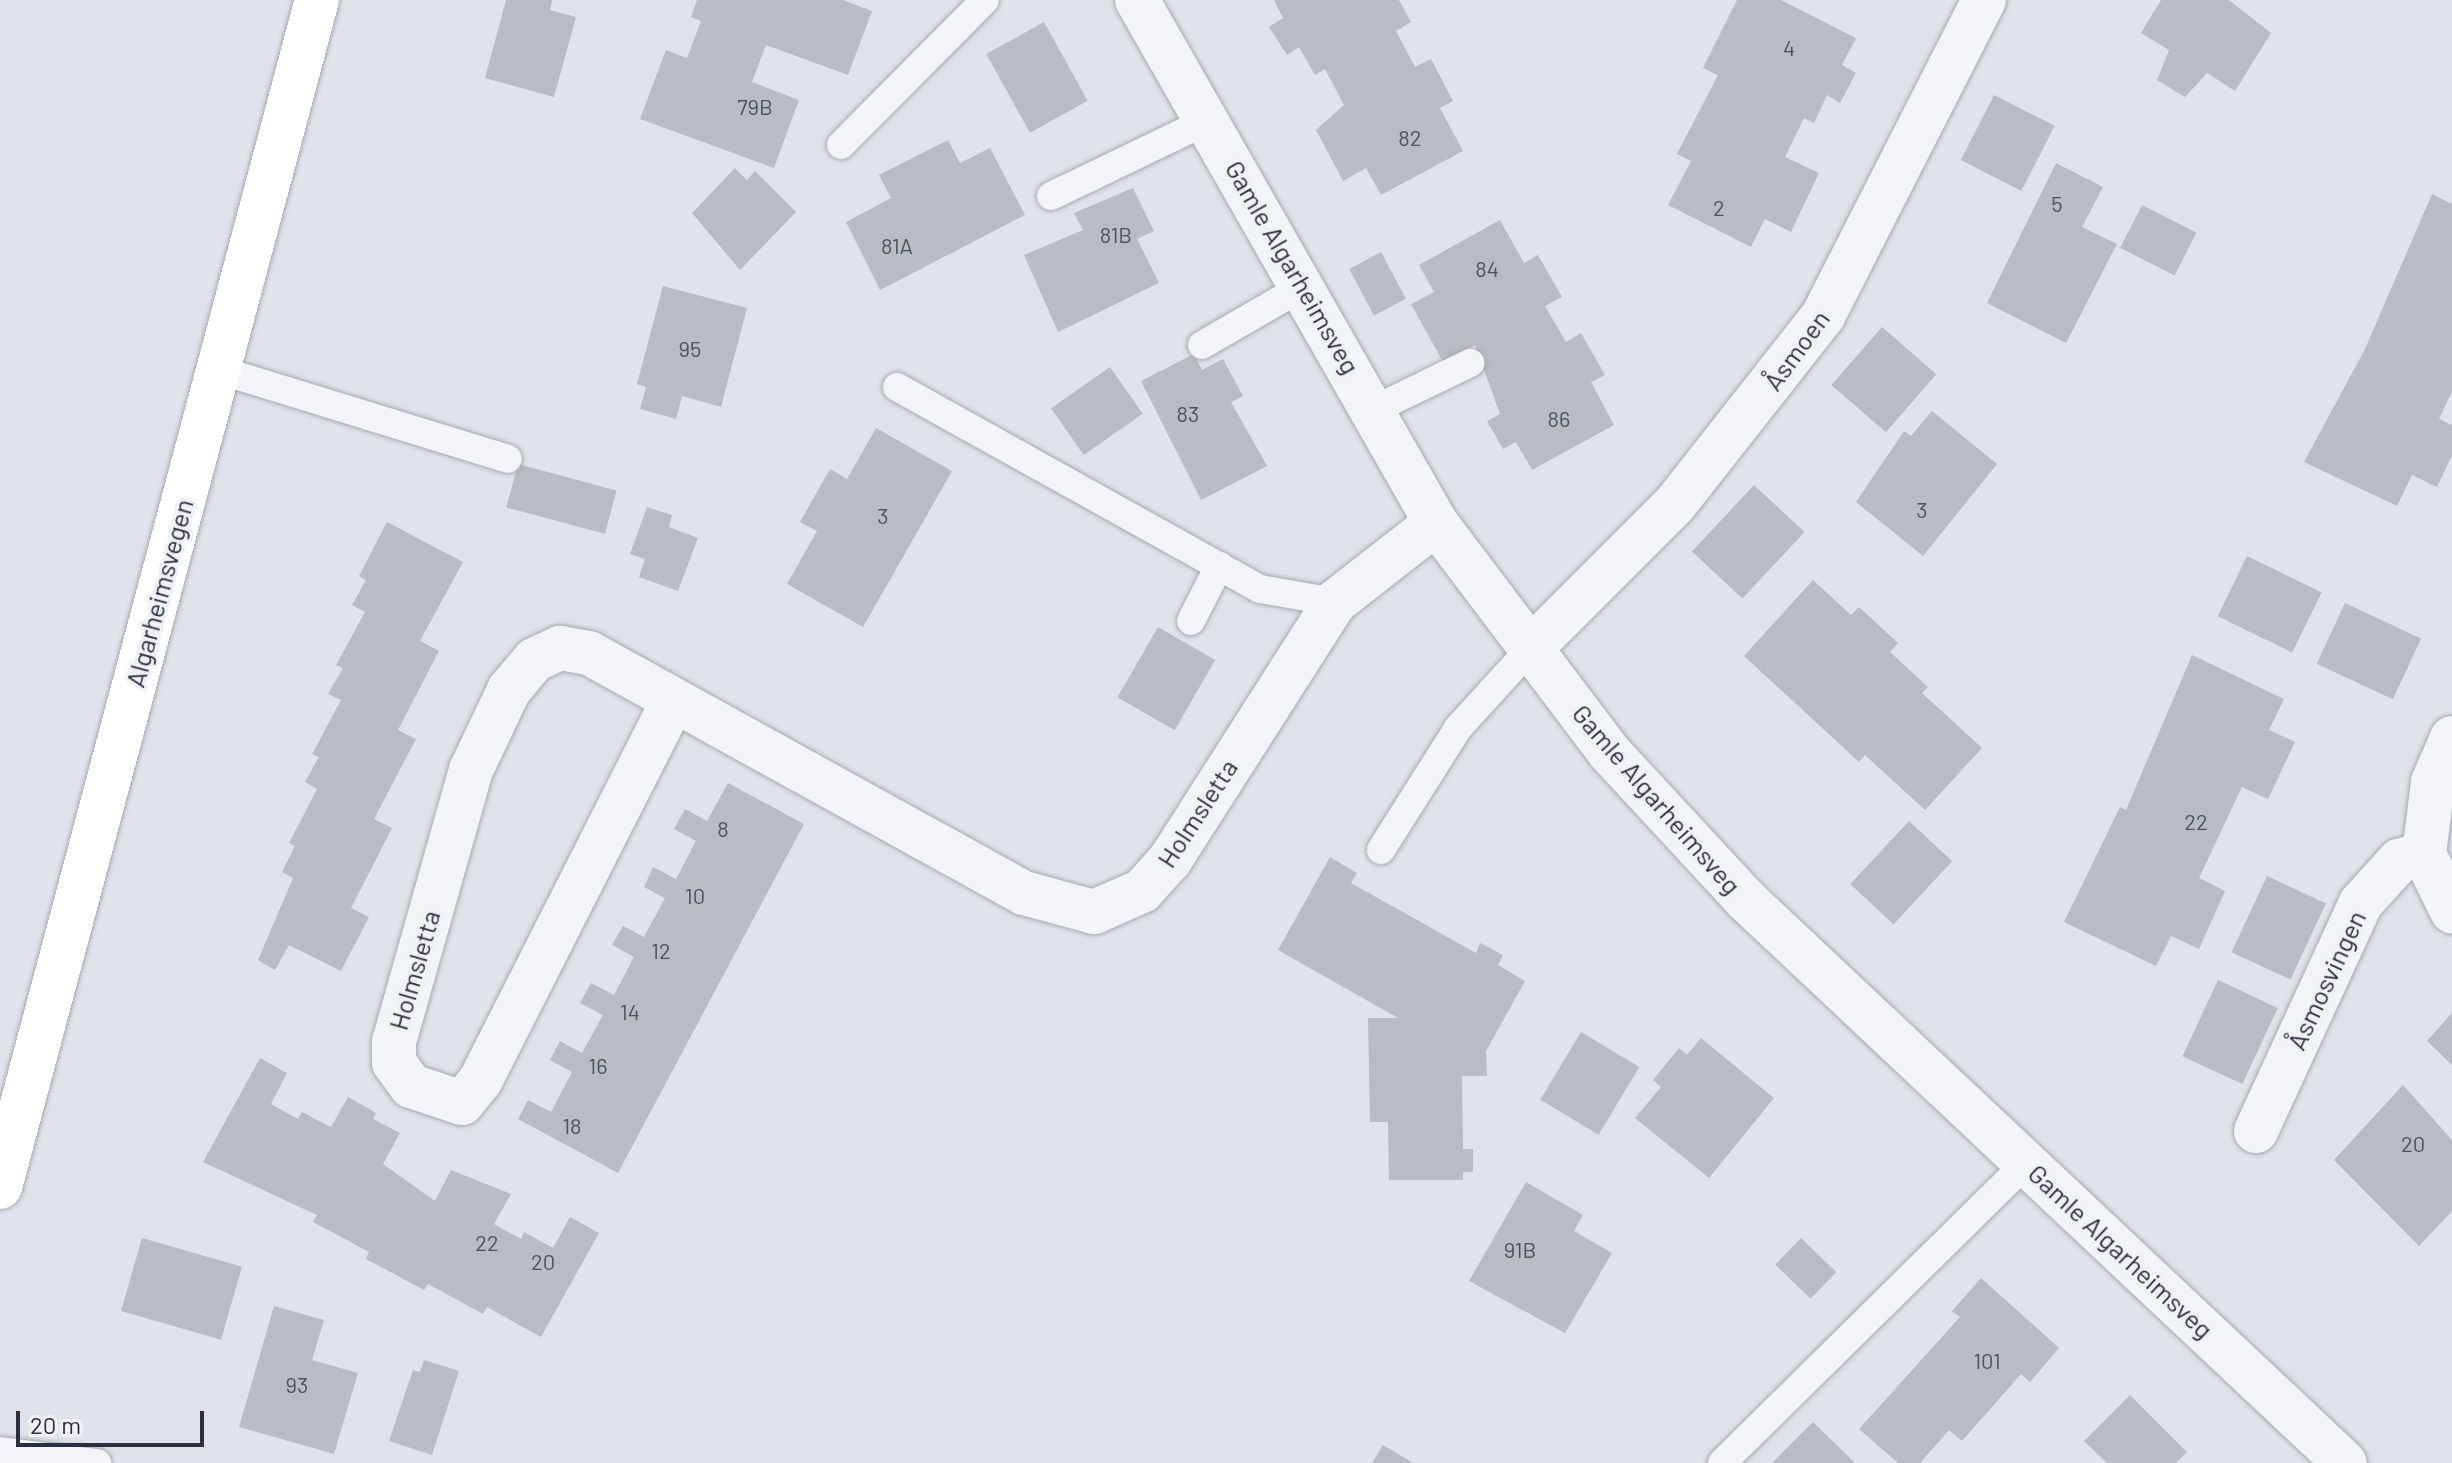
<!DOCTYPE html>
<meta charset="utf-8">
<style>
body{margin:0}
#map{position:relative;width:2452px;height:1463px;overflow:hidden;background:#e0e3e9;font-family:Barlow,sans-serif}
div>[style]{position:absolute}
.building>*{inset:0;background:#b7bcc5;transform-origin:0 0}
.roads{filter:drop-shadow(0 0 2px #a5aab3) drop-shadow(0 0 2px #a5aab3)}
.lane>*{height:28px;margin:-14px;padding:0 14px;transform-origin:14px;border-radius:14px;background:#f2f4f7}
.street>*{height:44px;margin:-22px;padding:0 22px;transform-origin:22px;border-radius:22px;background:#f2f4f7}
.primary>*{height:44px;margin:-22px;padding:0 22px;transform-origin:22px;border-radius:22px;background:#fff}
span{translate:-50% -50%;white-space:nowrap;text-align:center;line-height:1.15;-webkit-text-stroke:8px #eff2f6;paint-order:stroke}
.number-label{font-size:22px;color:#4c5360}
.number-label span{-webkit-text-stroke-width:0}
.street-label{font-size:26px;color:#29303f}
.scale{position:absolute;left:16px;top:1411px;width:188px;height:36px;box-sizing:border-box;border:4px solid #29303f;border-top:0;padding-left:10px;font-size:24px;line-height:28px;white-space:nowrap;color:#29303f;-webkit-text-stroke:6px #eff2f6;paint-order:stroke}
</style>
<div id="map">
<div class="building">
<div style="clip-path:polygon(506px 0,552px 0,550px 10px,576px 17px,554px 97px,485px 78px)"></div>
<div style="clip-path:polygon(697px 0,843px 0,872px 11px,848px 75px,766px 45px,752px 82px,799px 100px,774px 168px,640px 119px,666px 50px,687px 58px,701px 21px,691px 17px)"></div>
<div style="clip-path:polygon(1274px 0,1399px 0,1411px 22px,1396px 31px,1415px 67px,1431px 59px,1453px 101px,1440px 108px,1463px 151px,1381px 195px,1366px 168px,1343px 181px,1316px 130px,1344px 105px,1325px 69px,1315px 75px,1299px 47px,1287px 55px,1269px 27px,1283px 18px)"></div>
<div style="clip-path:polygon(1737px 0,1781px 0,1856px 38px,1842px 65px,1856px 73px,1840px 103px,1827px 95px,1814px 123px,1804px 118px,1785px 157px,1819px 173px,1791px 232px,1765px 219px,1751px 247px,1668px 205px,1691px 161px,1677px 154px,1718px 75px,1703px 68px)"></div>
<div style="clip-path:polygon(2161px 0,2229px 0,2271px 33px,2235px 91px,2207px 73px,2185px 97px,2157px 80px,2169px 50px,2141px 33px)"></div>
<div style="left:1044px;top:22px;width:90px;height:66px;rotate:61deg"></div>
<div style="left:1994px;top:95px;width:68px;height:73px;rotate:27deg"></div>
<div style="clip-path:polygon(948px 140px,960px 163px,990px 148px,1025px 215px,880px 290px,846px 222px,891px 198px,879px 175px)"></div>
<div style="clip-path:polygon(2056px 163px,2103px 187px,2082px 227px,2117px 244px,2066px 343px,1987px 303px)"></div>
<div style="clip-path:polygon(735px 168px,747px 180px,755px 171px,796px 212px,740px 270px,692px 213px)"></div>
<div style="clip-path:polygon(1133px 188px,1154px 231px,1137px 239px,1159px 283px,1058px 332px,1024px 255px,1083px 230px,1074px 213px)"></div>
<div style="clip-path:polygon(2432px 194px,2452px 204px,2452px 391px,2439px 419px,2452px 425px,2452px 455px,2437px 487px,2412px 475px,2397px 506px,2304px 462px,2365px 349px)"></div>
<div style="left:2142px;top:205px;width:61px;height:48px;rotate:27deg"></div>
<div style="clip-path:polygon(1500px 220px,1524px 263px,1538px 255px,1562px 297px,1545px 306px,1566px 342px,1581px 333px,1605px 375px,1591px 382px,1614px 425px,1532px 470px,1516px 442px,1503px 449px,1487px 421px,1500px 414px,1475px 345px,1443px 362px,1411px 304px,1434px 292px,1419px 265px)"></div>
<div style="left:1381px;top:252px;width:53px;height:36px;rotate:62deg"></div>
<div style="clip-path:polygon(663px 286px,747px 308px,721px 407px,682px 396px,676px 419px,640px 409px,646px 387px,637px 384px)"></div>
<div style="left:1882px;top:327px;width:72px;height:77px;rotate:41deg"></div>
<div style="clip-path:polygon(1194px 354px,1202px 370px,1223px 359px,1243px 396px,1231px 402px,1267px 466px,1201px 500px,1141px 381px)"></div>
<div style="left:1110px;top:367px;width:57px;height:72px;rotate:55deg"></div>
<div style="clip-path:polygon(1932px 411px,1997px 464px,1923px 556px,1856px 502px,1904px 431px,1911px 436px)"></div>
<div style="clip-path:polygon(876px 428px,952px 471px,863px 627px,787px 584px,817px 531px,800px 522px,830px 469px,847px 479px)"></div>
<div style="left:518px;top:464px;width:102px;height:45px;rotate:15deg"></div>
<div style="left:1754px;top:485px;width:69px;height:91px;rotate:43deg"></div>
<div style="clip-path:polygon(647px 507px,672px 515px,669px 527px,698px 538px,678px 591px,639px 577px,645px 559px,630px 554px)"></div>
<div style="clip-path:polygon(387px 522px,463px 562px,420px 641px,439px 651px,398px 730px,416px 739px,374px 819px,392px 828px,351px 908px,369px 917px,341px 971px,289px 945px,275px 970px,258px 960px,293px 878px,282px 872px,295px 846px,289px 843px,317px 789px,305px 782px,319px 757px,312px 754px,341px 700px,328px 694px,343px 668px,336px 665px,365px 612px,352px 605px,366px 580px,359px 576px)"></div>
<div style="left:2247px;top:556px;width:83px;height:67px;rotate:26deg"></div>
<div style="clip-path:polygon(1813px 580px,1851px 615px,1859px 607px,1898px 643px,1890px 652px,1928px 687px,1922px 693px,1982px 748px,1925px 810px,1865px 755px,1859px 762px,1744px 656px)"></div>
<div style="left:2345px;top:603px;width:84px;height:67px;rotate:25deg"></div>
<div style="left:1158px;top:627px;width:66px;height:81px;rotate:30deg"></div>
<div style="clip-path:polygon(2192px 655px,2284px 699px,2269px 730px,2295px 742px,2268px 799px,2242px 787px,2199px 878px,2225px 891px,2199px 949px,2171px 936px,2156px 966px,2064px 922px,2120px 807px,2126px 810px)"></div>
<div style="clip-path:polygon(728px 783px,804px 824px,618px 1173px,518px 1119px,528px 1100px,551px 1112px,572px 1072px,550px 1060px,560px 1041px,582px 1053px,603px 1015px,580px 1003px,591px 983px,614px 995px,634px 957px,612px 945px,623px 926px,644px 937px,665px 898px,644px 887px,653px 867px,676px 879px,696px 841px,674px 829px,685px 809px,707px 821px)"></div>
<div style="left:1909px;top:821px;width:59px;height:86px;rotate:43deg"></div>
<div style="clip-path:polygon(1330px 857px,1357px 873px,1351px 883px,1476px 953px,1480px 943px,1503px 955px,1498px 965px,1525px 981px,1486px 1051px,1487px 1076px,1462px 1076px,1463px 1149px,1473px 1149px,1473px 1172px,1463px 1172px,1463px 1180px,1389px 1180px,1388px 1122px,1370px 1122px,1368px 1018px,1398px 1018px,1278px 950px)"></div>
<div style="left:2267px;top:876px;width:65px;height:84px;rotate:25deg"></div>
<div style="left:2218px;top:980px;width:66px;height:84px;rotate:25deg"></div>
<div style="clip-path:polygon(2452px 1013px,2452px 1065px,2427px 1041px)"></div>
<div style="left:1581px;top:1032px;width:68px;height:79px;rotate:31deg"></div>
<div style="clip-path:polygon(1701px 1038px,1774px 1098px,1709px 1178px,1635px 1118px,1661px 1087px,1653px 1080px,1679px 1048px,1687px 1055px)"></div>
<div style="clip-path:polygon(260px 1058px,287px 1073px,271px 1104px,298px 1119px,302px 1112px,331px 1127px,348px 1097px,376px 1113px,373px 1119px,400px 1133px,383px 1164px,435px 1201px,451px 1170px,511px 1194px,494px 1224px,521px 1239px,524px 1232px,553px 1248px,570px 1217px,599px 1233px,541px 1337px,487px 1307px,483px 1314px,428px 1284px,424px 1290px,366px 1259px,369px 1252px,313px 1222px,317px 1215px,203px 1162px)"></div>
<div style="clip-path:polygon(2403px 1085px,2452px 1140px,2452px 1211px,2419px 1246px,2334px 1160px)"></div>
<div style="clip-path:polygon(1526px 1182px,1583px 1215px,1574px 1231px,1612px 1253px,1565px 1333px,1469px 1281px)"></div>
<div style="left:142px;top:1238px;width:104px;height:76px;rotate:16deg"></div>
<div style="left:1801px;top:1238px;width:49px;height:37px;rotate:44deg"></div>
<div style="clip-path:polygon(1981px 1278px,2059px 1348px,2030px 1382px,2021px 1374px,1962px 1441px,1949px 1430px,1920px 1463px,1898px 1463px,1859px 1429px,1960px 1317px,1952px 1311px)"></div>
<div style="clip-path:polygon(274px 1306px,324px 1320px,312px 1360px,358px 1373px,334px 1454px,239px 1427px)"></div>
<div style="clip-path:polygon(424px 1360px,459px 1371px,432px 1455px,389px 1441px,413px 1370px,420px 1372px)"></div>
<div style="clip-path:polygon(2130px 1395px,2187px 1452px,2176px 1463px,2107px 1463px,2084px 1441px)"></div>
<div style="clip-path:polygon(1813px 1422px,1855px 1463px,1772px 1463px)"></div>
<div style="clip-path:polygon(1383px 1445px,1413px 1463px,1372px 1463px)"></div>
</div>
<div class="roads">
<div class="lane">
<div style="left:841px;top:145px;width:204px;rotate:-45.2deg"></div>
<div style="left:1051px;top:196px;width:175px;rotate:-25.7deg"></div>
<div style="left:1202px;top:345px;width:118px;rotate:-30deg"></div>
<div style="left:219px;top:370px;width:302px;rotate:17.1deg"></div>
<div style="left:897px;top:387px;width:415px;rotate:29.1deg"></div>
<div style="left:1260px;top:589px;width:76px;rotate:9.8deg"></div>
<div style="left:1375px;top:409px;width:106px;rotate:-25.8deg"></div>
<div style="left:1191px;top:621px;width:62px;rotate:-63deg"></div>
<div style="left:1381px;top:850px;width:144px;rotate:-57.7deg"></div>
<div style="left:1458px;top:728px;width:110px;rotate:-47.6deg"></div>
<div style="left:0;top:1451px;width:98px;rotate:7.1deg"></div>
<div style="left:1722px;top:1463px;width:429px;rotate:-44.6deg"></div>
</div>
<div class="street">
<div style="left:1137px;top:0;width:602px;rotate:60.24deg"></div>
<div style="left:1436px;top:523px;width:287px;rotate:52.9deg"></div>
<div style="left:1609px;top:752px;width:200px;rotate:47.2deg"></div>
<div style="left:1745px;top:899px;width:823px;rotate:43.23deg"></div>
<div style="left:1532px;top:647px;width:202px;rotate:-45deg"></div>
<div style="left:1675px;top:504px;width:239px;rotate:-51.8deg"></div>
<div style="left:1823px;top:316px;width:355px;rotate:-63deg"></div>
<div style="left:673px;top:701px;width:426px;rotate:116.9deg"></div>
<div style="left:480px;top:1081px;width:28px;rotate:129deg"></div>
<div style="left:462px;top:1103px;width:54px;rotate:-161.6deg"></div>
<div style="left:411px;top:1086px;width:29px;rotate:-126deg"></div>
<div style="left:394px;top:1063px;width:21px;rotate:-90deg"></div>
<div style="left:394px;top:1042px;width:283px;rotate:-74.2deg"></div>
<div style="left:471px;top:770px;width:89px;rotate:-64.6deg"></div>
<div style="left:509px;top:690px;width:39px;rotate:-50deg"></div>
<div style="left:534px;top:660px;width:29px;rotate:-25deg"></div>
<div style="left:560px;top:648px;width:29px;rotate:10deg"></div>
<div style="left:589px;top:653px;width:497px;rotate:28.9deg"></div>
<div style="left:1024px;top:893px;width:73px;rotate:15.2deg"></div>
<div style="left:1094px;top:912px;width:52px;rotate:-23.6deg"></div>
<div style="left:1142px;top:891px;width:42px;rotate:-47.9deg"></div>
<div style="left:1170px;top:860px;width:306px;rotate:-57.4deg"></div>
<div style="left:1335px;top:602px;width:128px;rotate:-38deg"></div>
<div style="left:2452px;top:738px;width:48px;rotate:113.4deg"></div>
<div style="left:2433px;top:782px;width:73px;rotate:97.1deg"></div>
<div style="left:2424px;top:854px;width:64px;rotate:63.8deg"></div>
<div style="left:2256px;top:1131px;width:251px;rotate:-65.3deg"></div>
<div style="left:2361px;top:903px;width:57px;rotate:-47.9deg"></div>
<div style="left:2399px;top:861px;width:26px;rotate:-16deg"></div>
</div>
<div class="primary">
<div style="left:0;top:1187px;width:1229px;rotate:-75.05deg"></div>
</div>
</div>
<div class="number-label">
<span style="left:1789px;top:48px">4</span>
<span style="left:755px;top:107px">79B</span>
<span style="left:1410px;top:138px">82</span>
<span style="left:2057px;top:204px">5</span>
<span style="left:1719px;top:208px">2</span>
<span style="left:1116px;top:235px">81B</span>
<span style="left:897px;top:246px">81A</span>
<span style="left:1487px;top:269px">84</span>
<span style="left:690px;top:349px">95</span>
<span style="left:1188px;top:414px">83</span>
<span style="left:1559px;top:419px">86</span>
<span style="left:1922px;top:510px">3</span>
<span style="left:883px;top:516px">3</span>
<span style="left:2196px;top:822px">22</span>
<span style="left:723px;top:829px">8</span>
<span style="left:695px;top:896px">10</span>
<span style="left:661px;top:951px">12</span>
<span style="left:630px;top:1012px">14</span>
<span style="left:598px;top:1066px">16</span>
<span style="left:572px;top:1126px">18</span>
<span style="left:2413px;top:1144px">20</span>
<span style="left:487px;top:1243px">22</span>
<span style="left:1520px;top:1250px">91B</span>
<span style="left:543px;top:1262px">20</span>
<span style="left:1987px;top:1361px">101</span>
<span style="left:297px;top:1385px">93</span>
</div>
<div class="street-label">
<span style="left:1293px;top:267px;rotate:60deg">Gamle Algarheimsveg</span>
<span style="left:1796px;top:350px;rotate:-54deg">Åsmoen</span>
<span style="left:159px;top:593px;rotate:-75deg">Algarheimsvegen</span>
<span style="left:1657px;top:799px;rotate:49deg">Gamle Algarheimsveg</span>
<span style="left:1197px;top:813px;rotate:-57deg">Holmsletta</span>
<span style="left:414px;top:970px;rotate:-74deg">Holmsletta</span>
<span style="left:2326px;top:980px;rotate:-65deg">Åsmosvingen</span>
<span style="left:2121px;top:1251px;rotate:43deg">Gamle Algarheimsveg</span>
</div>
<div class="scale">20 m</div>
</div>
